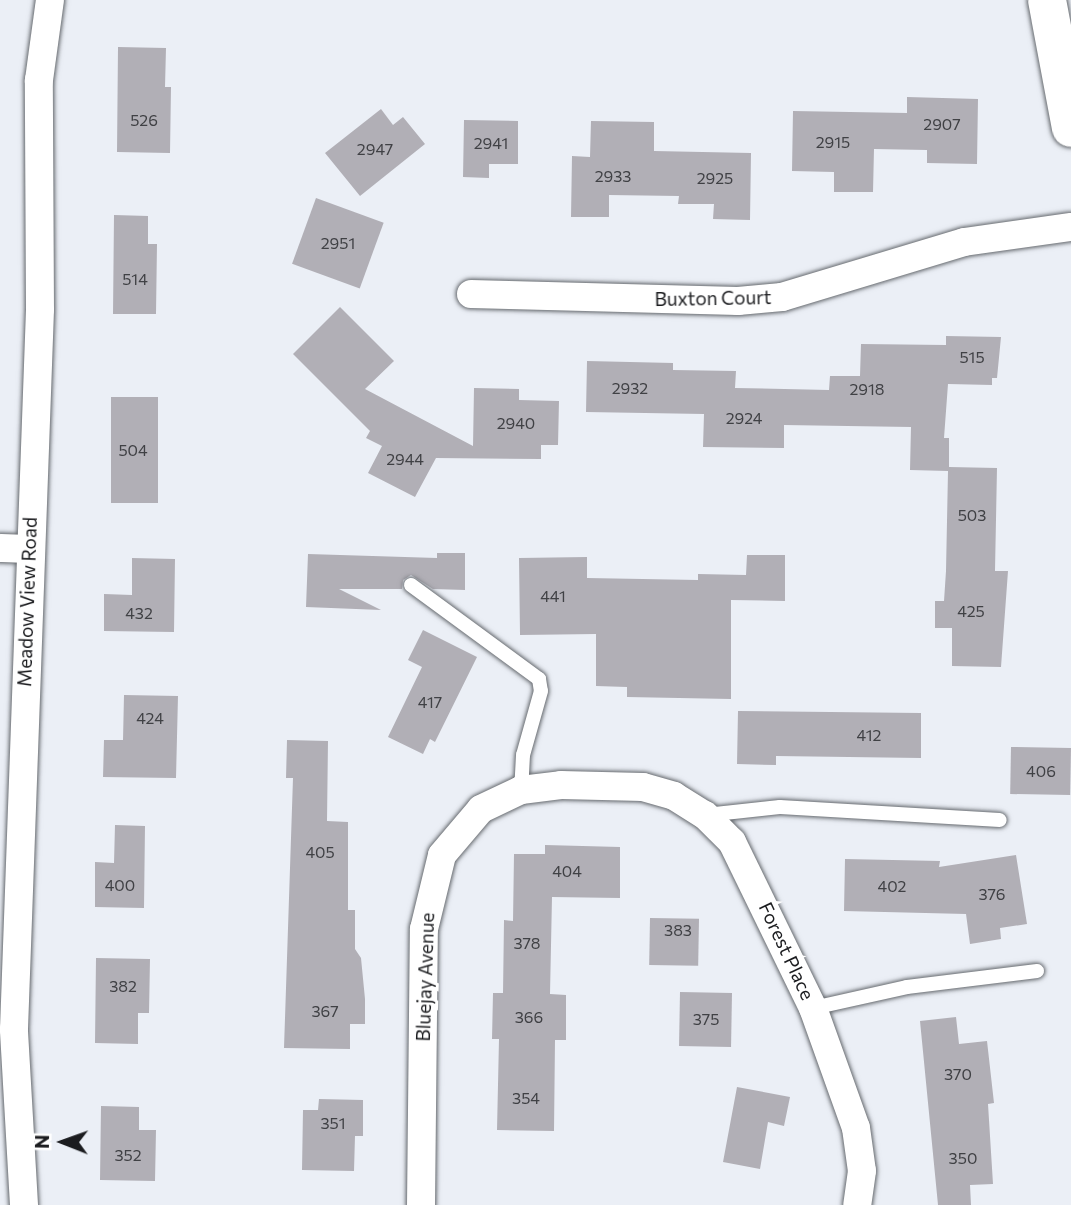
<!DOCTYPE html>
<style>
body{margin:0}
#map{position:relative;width:1071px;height:1205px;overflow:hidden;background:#ebeff6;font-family:Commissioner,sans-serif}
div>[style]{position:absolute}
.building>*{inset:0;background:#b1afb6;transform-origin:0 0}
.roads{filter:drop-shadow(0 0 2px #666a6f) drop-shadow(0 0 2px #666a6f)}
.service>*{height:14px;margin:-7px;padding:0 7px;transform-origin:7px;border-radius:7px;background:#fff}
.minor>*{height:28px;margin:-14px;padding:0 14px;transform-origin:14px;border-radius:14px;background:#fff}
.secondary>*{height:38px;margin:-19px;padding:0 19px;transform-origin:19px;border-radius:19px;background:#fff}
span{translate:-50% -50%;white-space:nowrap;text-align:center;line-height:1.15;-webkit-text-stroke:6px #fff;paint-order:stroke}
.number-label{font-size:16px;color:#404145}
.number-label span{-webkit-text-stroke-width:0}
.street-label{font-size:19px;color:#1b1c1f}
.north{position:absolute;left:28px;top:1107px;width:70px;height:70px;-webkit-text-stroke:5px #fff;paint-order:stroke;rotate:271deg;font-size:19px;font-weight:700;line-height:28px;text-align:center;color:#1b1c1f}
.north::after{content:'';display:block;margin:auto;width:24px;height:32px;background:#1b1c1f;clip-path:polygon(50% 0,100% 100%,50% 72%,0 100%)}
</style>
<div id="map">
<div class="building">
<div style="clip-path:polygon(118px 47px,166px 48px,165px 87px,171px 87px,170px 153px,117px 152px)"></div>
<div style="clip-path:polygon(907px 97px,978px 99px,977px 164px,927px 163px,927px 150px,874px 149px,873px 192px,834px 192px,834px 172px,792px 171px,793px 111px,907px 113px)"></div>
<div style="clip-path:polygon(381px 109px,393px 125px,403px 117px,425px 144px,360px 196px,325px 153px)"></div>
<div style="clip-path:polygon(464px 120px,518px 121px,518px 164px,489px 164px,489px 178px,463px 177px)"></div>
<div style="clip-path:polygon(591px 121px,654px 122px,654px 151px,751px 153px,750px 220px,713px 219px,714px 204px,678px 204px,679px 196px,609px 195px,609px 217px,571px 217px,572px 156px,590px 157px)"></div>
<div style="left:316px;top:198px;width:72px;height:70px;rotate:20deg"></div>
<div style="clip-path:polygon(114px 215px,148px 216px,148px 244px,157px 244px,156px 314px,113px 314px)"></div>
<div style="clip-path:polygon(340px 307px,394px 361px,365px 389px,473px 446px,474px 388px,519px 389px,519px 400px,559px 401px,558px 445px,541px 445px,541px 459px,436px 458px,415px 497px,368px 473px,382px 446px,366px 438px,370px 431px,293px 354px)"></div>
<div style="clip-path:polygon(946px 336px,1001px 337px,997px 378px,992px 378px,992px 385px,948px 384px,944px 438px,949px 438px,949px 467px,997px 468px,995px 571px,1008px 571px,1001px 667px,952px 666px,952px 628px,935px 628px,935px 601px,944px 601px,946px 571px,948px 471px,910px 470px,911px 427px,784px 425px,784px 448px,703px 447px,704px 414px,586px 412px,587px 361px,673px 363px,673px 370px,736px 371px,735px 388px,829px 390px,830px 376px,860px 376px,861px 344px,946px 345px)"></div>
<div style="left:111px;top:397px;width:47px;height:106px"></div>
<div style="clip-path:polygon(437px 553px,465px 553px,465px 590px,433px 589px,411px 575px,403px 580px,402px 589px,339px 589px,381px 610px,306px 607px,308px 554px,437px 558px)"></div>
<div style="clip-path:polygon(747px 555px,785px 555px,785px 601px,731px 600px,731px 699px,627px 697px,627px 687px,596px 686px,596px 634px,520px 635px,519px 558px,587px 557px,587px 578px,698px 580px,698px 574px,746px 575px)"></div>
<div style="clip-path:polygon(132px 558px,175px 559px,174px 632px,104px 631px,104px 594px,132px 595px)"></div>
<div style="clip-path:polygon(423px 630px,477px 657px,435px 742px,430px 739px,423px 754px,388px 737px,422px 667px,408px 660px)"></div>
<div style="clip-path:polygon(124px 695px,178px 696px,176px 778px,103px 777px,104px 740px,123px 740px)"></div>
<div style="clip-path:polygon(738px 711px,921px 713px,921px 758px,776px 756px,776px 765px,737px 764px)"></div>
<div style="clip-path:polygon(287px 740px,328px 741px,327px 821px,348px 822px,348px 910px,355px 910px,355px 949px,361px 958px,365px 999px,365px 1024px,350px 1024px,350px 1049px,284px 1048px,293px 778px,286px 778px)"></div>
<div style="left:1011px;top:747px;width:60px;height:47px;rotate:1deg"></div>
<div style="clip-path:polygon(115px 825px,145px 826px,144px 908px,95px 907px,95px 862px,114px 863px)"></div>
<div style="clip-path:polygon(545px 845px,620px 847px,620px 898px,552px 897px,550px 994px,566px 995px,566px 1040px,555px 1040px,554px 1131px,497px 1130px,499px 1039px,492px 1039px,493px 993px,503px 993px,504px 920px,513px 921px,514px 854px,545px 854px)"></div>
<div style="clip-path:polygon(1016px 855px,1027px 924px,1000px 928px,1001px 939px,970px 944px,966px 914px,844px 911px,845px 859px,940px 861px,939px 867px)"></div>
<div style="left:650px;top:918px;width:49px;height:47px;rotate:1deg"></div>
<div style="clip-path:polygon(96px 958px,150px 959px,149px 1013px,138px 1013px,138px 1044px,95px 1043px)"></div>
<div style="left:680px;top:992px;width:52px;height:54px;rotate:1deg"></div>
<div style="clip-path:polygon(956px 1017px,959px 1044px,987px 1041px,994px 1103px,988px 1104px,993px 1184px,970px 1185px,971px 1205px,938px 1205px,920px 1021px)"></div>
<div style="clip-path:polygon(737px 1087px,790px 1097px,784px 1126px,768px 1122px,760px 1169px,723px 1162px)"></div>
<div style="clip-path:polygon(319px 1099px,363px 1100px,363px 1136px,355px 1136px,354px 1171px,302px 1170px,303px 1110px,318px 1110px)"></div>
<div style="clip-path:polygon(101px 1106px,139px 1107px,139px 1130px,156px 1130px,155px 1181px,100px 1180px)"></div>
</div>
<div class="roads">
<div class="service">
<div style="left:411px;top:585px;width:159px;rotate:36.3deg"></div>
<div style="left:539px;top:679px;width:12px;rotate:81deg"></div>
<div style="left:541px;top:691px;width:66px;rotate:105.7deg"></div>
<div style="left:523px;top:755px;width:35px;rotate:93deg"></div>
<div style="left:706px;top:815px;width:74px;rotate:-6.2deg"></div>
<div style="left:780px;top:807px;width:220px;rotate:3.4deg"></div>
<div style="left:813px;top:1008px;width:96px;rotate:-12.6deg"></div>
<div style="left:907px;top:987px;width:131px;rotate:-7deg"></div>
</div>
<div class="minor">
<div style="left:471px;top:294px;width:267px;rotate:1.5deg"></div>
<div style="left:738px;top:301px;width:44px;rotate:-5.2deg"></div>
<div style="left:782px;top:297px;width:190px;rotate:-16.8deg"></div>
<div style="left:964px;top:242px;width:108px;rotate:-8deg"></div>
<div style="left:0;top:548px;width:28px;rotate:2deg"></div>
<div style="left:24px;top:1205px;width:176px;rotate:-93.3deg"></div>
<div style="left:14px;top:1029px;width:720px;rotate:-87.93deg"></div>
<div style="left:40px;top:309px;width:229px;rotate:-90.3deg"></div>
<div style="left:39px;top:80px;width:81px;rotate:-82.2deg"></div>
<div style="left:421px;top:1205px;width:276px;rotate:-89.4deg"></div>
<div style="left:424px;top:929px;width:76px;rotate:-76.3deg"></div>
<div style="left:442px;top:855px;width:60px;rotate:-49.7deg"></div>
<div style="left:481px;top:809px;width:44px;rotate:-25.4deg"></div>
<div style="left:521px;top:790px;width:40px;rotate:-7.1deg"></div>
<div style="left:561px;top:785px;width:82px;rotate:1.4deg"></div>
<div style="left:643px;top:787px;width:32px;rotate:16deg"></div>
<div style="left:674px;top:796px;width:36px;rotate:32deg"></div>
<div style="left:705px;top:815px;width:38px;rotate:45deg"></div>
<div style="left:732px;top:842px;width:185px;rotate:64deg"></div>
<div style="left:813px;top:1008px;width:127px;rotate:70.3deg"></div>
<div style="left:856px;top:1128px;width:43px;rotate:82.1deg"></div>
<div style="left:862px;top:1171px;width:34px;rotate:98deg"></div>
</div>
<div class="secondary">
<div style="left:1047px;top:0;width:130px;rotate:79.4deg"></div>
</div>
</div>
<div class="number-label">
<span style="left:144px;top:120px">526</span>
<span style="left:942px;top:124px">2907</span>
<span style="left:833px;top:142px">2915</span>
<span style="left:491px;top:143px">2941</span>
<span style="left:375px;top:149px">2947</span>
<span style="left:613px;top:176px">2933</span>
<span style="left:715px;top:178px">2925</span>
<span style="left:338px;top:243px">2951</span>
<span style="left:135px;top:279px">514</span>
<span style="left:972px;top:357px">515</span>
<span style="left:630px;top:388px">2932</span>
<span style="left:867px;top:389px">2918</span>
<span style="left:744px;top:418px">2924</span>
<span style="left:516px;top:423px">2940</span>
<span style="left:133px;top:450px">504</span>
<span style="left:405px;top:459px">2944</span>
<span style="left:972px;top:515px">503</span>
<span style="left:553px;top:596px">441</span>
<span style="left:971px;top:611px">425</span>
<span style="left:139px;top:613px">432</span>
<span style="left:430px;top:702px">417</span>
<span style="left:150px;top:718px">424</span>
<span style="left:869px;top:735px">412</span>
<span style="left:1041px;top:771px">406</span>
<span style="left:320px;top:852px">405</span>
<span style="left:567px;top:871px">404</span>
<span style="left:120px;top:885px">400</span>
<span style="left:892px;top:886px">402</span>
<span style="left:992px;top:894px">376</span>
<span style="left:678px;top:930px">383</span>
<span style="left:527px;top:943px">378</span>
<span style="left:123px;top:986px">382</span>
<span style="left:325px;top:1011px">367</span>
<span style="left:529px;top:1017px">366</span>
<span style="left:706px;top:1019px">375</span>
<span style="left:958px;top:1074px">370</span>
<span style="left:526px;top:1098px">354</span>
<span style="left:333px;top:1123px">351</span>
<span style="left:128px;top:1155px">352</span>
<span style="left:963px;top:1158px">350</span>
</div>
<div class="street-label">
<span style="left:713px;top:298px;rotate:-1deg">Buxton Court</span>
<span style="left:27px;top:602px;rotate:-88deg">Meadow View Road</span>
<span style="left:787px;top:951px;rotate:65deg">Forest Place</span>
<span style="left:425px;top:977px;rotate:-88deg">Bluejay Avenue</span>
</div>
<div class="north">N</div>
</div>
